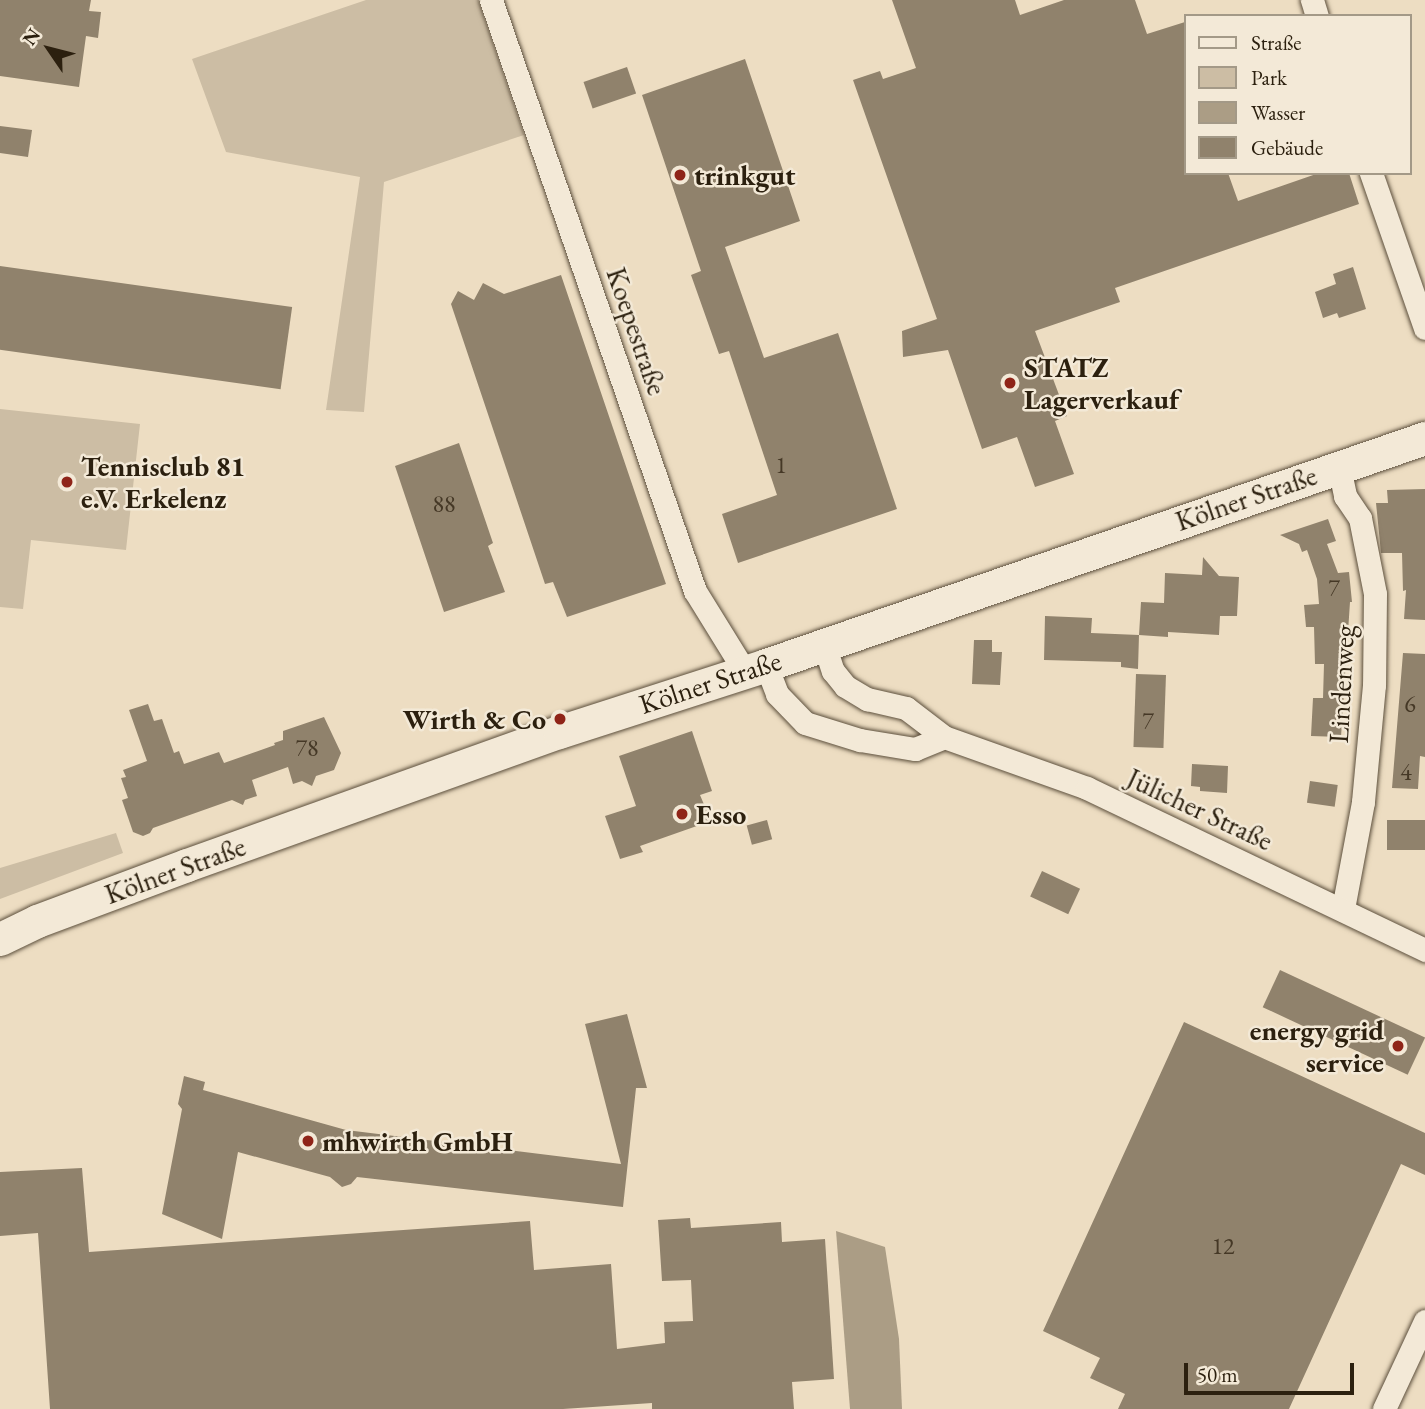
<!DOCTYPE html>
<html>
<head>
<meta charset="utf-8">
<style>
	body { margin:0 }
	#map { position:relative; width:1425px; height:1409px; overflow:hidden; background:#edddc2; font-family:"EB Garamond",serif }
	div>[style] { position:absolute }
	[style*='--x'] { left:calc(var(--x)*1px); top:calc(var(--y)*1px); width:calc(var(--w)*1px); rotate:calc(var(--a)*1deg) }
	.green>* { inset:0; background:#ccbda4 }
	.water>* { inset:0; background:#ab9d85 }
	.building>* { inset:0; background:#90826c; transform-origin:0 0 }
	.roads { filter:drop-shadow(0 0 2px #5c4f3c) drop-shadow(0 0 2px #5c4f3c) }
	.minor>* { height:23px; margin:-11.5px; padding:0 11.5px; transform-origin:11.5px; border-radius:11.5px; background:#f3e9d7 }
	.secondary>* { height:33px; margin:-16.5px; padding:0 16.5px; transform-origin:16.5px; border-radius:16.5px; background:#f3e9d7 }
	.dots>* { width:19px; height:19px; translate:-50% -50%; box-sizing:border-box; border:4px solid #f3e9d7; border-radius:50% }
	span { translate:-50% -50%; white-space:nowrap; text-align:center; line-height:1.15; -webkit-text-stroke:5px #f3e9d7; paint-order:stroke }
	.number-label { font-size:24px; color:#453826 }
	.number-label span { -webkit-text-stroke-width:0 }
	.poi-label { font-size:28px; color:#2c200f; font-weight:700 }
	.left { translate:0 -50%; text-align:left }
	.right { translate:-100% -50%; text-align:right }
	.street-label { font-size:28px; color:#2c200f }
	.legend { position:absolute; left:1184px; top:14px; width:228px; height:161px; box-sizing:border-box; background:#f3e9d7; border:2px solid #a39987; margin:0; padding:9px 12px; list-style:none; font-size:21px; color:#2c200f }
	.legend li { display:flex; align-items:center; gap:14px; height:35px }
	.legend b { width:35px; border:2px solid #a39987 }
	.north { position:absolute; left:14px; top:14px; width:70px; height:70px; -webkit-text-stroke:5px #f3e9d7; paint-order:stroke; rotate:305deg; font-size:19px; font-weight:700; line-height:28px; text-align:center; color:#2c200f }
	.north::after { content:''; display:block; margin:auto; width:24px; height:32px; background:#2c200f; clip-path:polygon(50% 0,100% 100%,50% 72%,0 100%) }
	.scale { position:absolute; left:1184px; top:1363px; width:170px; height:32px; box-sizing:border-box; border:4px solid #2c200f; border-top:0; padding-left:9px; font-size:21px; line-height:24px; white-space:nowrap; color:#2c200f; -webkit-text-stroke:5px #f3e9d7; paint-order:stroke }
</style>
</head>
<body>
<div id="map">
	<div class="green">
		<i style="clip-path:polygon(366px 0,478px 0,524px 135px,384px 182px,364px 412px,326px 410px,360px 177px,226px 152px,192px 59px)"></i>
		<i style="clip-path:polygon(0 409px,140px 424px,126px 550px,31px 540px,23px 609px,0 607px)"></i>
		<i style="clip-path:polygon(116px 833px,123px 853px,0 899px,0 868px)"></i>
	</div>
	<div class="water">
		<i style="clip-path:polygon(836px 1231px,885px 1247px,899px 1339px,902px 1409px,850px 1409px)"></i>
	</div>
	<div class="building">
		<i style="clip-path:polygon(0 0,91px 0,89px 11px,101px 12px,98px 38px,86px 36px,79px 87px,0 76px)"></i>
		<i style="clip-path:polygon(892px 0,1015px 0,1020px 15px,1064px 0,1135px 0,1147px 34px,1185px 22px,1185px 173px,1228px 173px,1238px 201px,1319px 173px,1349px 173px,1359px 204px,1115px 288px,1120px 302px,1035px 331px,1067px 416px,1055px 421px,1074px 474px,1035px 487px,1017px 437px,982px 449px,948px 350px,903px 357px,902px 331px,937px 319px,853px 80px,880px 71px,883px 79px,916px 68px)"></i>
		<i style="clip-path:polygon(745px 59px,800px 221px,725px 247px,764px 358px,838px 333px,897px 509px,738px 563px,722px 514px,777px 495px,729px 351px,719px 354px,691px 275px,701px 271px,642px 95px)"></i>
		<i style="left:627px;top:67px;width:28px;height:46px;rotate:71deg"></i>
		<i style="clip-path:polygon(0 126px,32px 130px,28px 157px,0 153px)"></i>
		<i style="left:0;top:266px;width:295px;height:83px;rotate:8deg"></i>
		<i style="clip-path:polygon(1353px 267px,1366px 309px,1339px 318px,1337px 313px,1323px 318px,1315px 292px,1336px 284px,1333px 274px)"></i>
		<i style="clip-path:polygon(561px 275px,666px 584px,567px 617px,553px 582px,545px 584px,451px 304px,458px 291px,474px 300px,483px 283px,504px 294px)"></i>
		<i style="clip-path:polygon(459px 443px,493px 543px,488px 546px,505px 592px,444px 612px,395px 466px)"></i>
		<i style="clip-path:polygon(1425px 489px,1425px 620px,1404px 619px,1406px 590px,1403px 591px,1402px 553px,1381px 553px,1376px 503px,1388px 503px,1387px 490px)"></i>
		<i style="clip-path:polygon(1328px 519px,1336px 541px,1327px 544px,1338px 573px,1349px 572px,1352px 602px,1350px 602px,1341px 737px,1311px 736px,1313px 698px,1323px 698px,1324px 664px,1315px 664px,1314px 627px,1306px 627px,1304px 605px,1319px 604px,1317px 579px,1307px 550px,1302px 552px,1299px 544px,1280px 535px)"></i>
		<i style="clip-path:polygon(1203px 557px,1219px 576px,1239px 577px,1237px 616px,1220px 616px,1219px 635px,1168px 632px,1168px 637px,1139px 635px,1138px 669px,1121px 667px,1121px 662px,1044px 660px,1045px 616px,1092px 618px,1091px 633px,1139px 635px,1141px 602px,1164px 603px,1165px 573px,1202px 575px)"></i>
		<i style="clip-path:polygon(974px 640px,992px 640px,992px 652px,1002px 652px,1000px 685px,972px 684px)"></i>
		<i style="clip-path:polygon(1403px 653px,1425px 654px,1425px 757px,1420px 756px,1418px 789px,1392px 788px)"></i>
		<i style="left:1136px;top:674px;width:30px;height:73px;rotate:2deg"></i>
		<i style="clip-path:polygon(148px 704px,154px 721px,162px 719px,174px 753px,179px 751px,184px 764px,219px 752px,224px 763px,275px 745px,274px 743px,283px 740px,283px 731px,324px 717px,341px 753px,334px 770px,316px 776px,312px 786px,302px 781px,293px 784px,288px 767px,252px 780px,257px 796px,245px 800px,243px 805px,232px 800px,153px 828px,150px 833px,143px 836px,133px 832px,122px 800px,128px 798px,121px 778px,126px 777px,123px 770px,147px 761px,129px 710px)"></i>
		<i style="clip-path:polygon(692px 731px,712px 791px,700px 795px,711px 821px,640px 846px,643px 852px,620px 859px,605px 816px,636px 806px,619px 756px)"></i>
		<i style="clip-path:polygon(1192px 764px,1228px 766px,1227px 793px,1200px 791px,1200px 787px,1191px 786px)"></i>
		<i style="left:1310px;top:781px;width:28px;height:22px;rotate:8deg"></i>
		<i style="left:767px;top:820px;width:20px;height:21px;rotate:75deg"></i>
		<i style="left:1425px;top:820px;width:30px;height:38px;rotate:90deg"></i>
		<i style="left:1042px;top:871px;width:42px;height:28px;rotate:25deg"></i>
		<i style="left:1280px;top:970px;width:160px;height:41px;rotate:25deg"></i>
		<i style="clip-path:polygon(627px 1014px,647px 1088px,636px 1088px,623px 1207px,357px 1177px,351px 1184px,342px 1187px,330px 1177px,238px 1152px,222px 1239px,162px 1214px,182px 1109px,178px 1104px,184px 1076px,205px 1082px,203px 1090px,346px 1130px,621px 1164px,585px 1024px)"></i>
		<i style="clip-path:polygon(1184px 1022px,1425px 1133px,1425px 1175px,1401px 1164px,1289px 1409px,1118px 1409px,1125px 1394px,1090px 1378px,1100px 1358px,1043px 1331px)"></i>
		<i style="clip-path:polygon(82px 1168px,89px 1252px,530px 1221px,534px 1270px,611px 1264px,617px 1349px,665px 1343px,664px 1322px,693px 1321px,691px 1280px,662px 1281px,658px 1220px,690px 1218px,691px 1228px,781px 1222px,782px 1242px,825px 1239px,834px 1379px,792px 1382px,794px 1409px,652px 1409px,652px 1403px,563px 1409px,50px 1409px,38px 1233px,0 1236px,0 1172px)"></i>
	</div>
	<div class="roads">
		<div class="minor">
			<i style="--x:491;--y:0;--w:625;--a:70.96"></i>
			<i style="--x:695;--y:591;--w:95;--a:58.3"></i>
			<i style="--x:1312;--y:0;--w:17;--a:73"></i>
			<i style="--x:1371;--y:173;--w:164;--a:70.8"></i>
			<i style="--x:1339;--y:467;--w:30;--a:78"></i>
			<i style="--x:1345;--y:496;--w:27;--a:56"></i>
			<i style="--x:1360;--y:518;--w:77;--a:78.8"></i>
			<i style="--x:1375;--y:594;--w:91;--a:90.6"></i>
			<i style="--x:1374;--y:685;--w:118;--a:95.4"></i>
			<i style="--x:1363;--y:802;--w:109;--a:100.6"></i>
			<i style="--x:824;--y:644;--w:28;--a:72"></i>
			<i style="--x:833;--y:671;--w:19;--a:51"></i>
			<i style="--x:845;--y:686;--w:26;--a:31"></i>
			<i style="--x:867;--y:699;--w:40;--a:13"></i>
			<i style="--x:906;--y:708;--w:48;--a:37.3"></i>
			<i style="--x:944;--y:737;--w:152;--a:19.6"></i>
			<i style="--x:1087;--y:788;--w:375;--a:25.6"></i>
			<i style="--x:766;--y:665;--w:31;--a:69"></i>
			<i style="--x:777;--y:694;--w:40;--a:46"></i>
			<i style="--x:805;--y:723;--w:58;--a:17.2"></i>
			<i style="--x:860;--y:740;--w:56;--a:9.3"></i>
			<i style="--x:915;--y:749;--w:31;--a:-22"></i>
			<i style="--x:1384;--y:1409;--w:97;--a:-65"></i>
		</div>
		<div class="secondary">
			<i style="--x:0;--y:939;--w:41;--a:-25.9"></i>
			<i style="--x:37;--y:921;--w:160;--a:-20.5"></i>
			<i style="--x:187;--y:865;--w:395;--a:-19.7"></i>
			<i style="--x:559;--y:732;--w:218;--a:-17.9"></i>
			<i style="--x:766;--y:665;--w:697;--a:-19.01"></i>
		</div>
	</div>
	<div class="dots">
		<i style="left:680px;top:175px;background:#8f2418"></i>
		<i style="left:1010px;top:383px;background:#8f2418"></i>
		<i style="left:67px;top:482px;background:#8f2418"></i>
		<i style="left:560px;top:719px;background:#8f2418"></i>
		<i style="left:682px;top:814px;background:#8f2418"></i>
		<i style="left:1398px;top:1046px;background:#8f2418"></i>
		<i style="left:308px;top:1141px;background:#8f2418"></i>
	</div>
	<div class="number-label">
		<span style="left:781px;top:465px">1</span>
		<span style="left:444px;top:504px">88</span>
		<span style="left:1334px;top:588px">7</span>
		<span style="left:1410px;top:704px">6</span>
		<span style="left:1148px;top:721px">7</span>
		<span style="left:307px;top:748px">78</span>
		<span style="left:1406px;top:772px">4</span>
		<span style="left:1223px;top:1246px">12</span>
	</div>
	<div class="poi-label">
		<span class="left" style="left:694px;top:175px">trinkgut</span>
		<span class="left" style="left:1024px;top:383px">STATZ<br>Lagerverkauf</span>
		<span class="left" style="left:81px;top:482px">Tennisclub 81<br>e.V. Erkelenz</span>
		<span class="right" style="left:546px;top:719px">Wirth &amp; Co</span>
		<span class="left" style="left:696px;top:814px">Esso</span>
		<span class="right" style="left:1384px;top:1046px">energy grid<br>service</span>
		<span class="left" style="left:322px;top:1141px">mhwirth GmbH</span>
	</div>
	<div class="street-label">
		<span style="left:637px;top:331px;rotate:71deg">Koepestraße</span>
		<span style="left:1246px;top:498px;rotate:-19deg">Kölner Straße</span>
		<span style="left:710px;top:682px;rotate:-18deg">Kölner Straße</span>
		<span style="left:1341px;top:684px;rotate:-87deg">Lindenweg</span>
		<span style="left:1200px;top:809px;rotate:25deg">Jülicher Straße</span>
		<span style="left:175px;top:870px;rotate:-20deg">Kölner Straße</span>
	</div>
	<ul class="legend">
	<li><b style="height:9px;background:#f3e9d7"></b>Straße</li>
	<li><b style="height:19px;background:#ccbda4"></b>Park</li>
	<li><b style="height:19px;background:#ab9d85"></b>Wasser</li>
	<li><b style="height:19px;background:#90826c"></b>Gebäude</li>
	</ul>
	<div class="north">N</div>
	<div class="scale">50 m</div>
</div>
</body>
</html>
